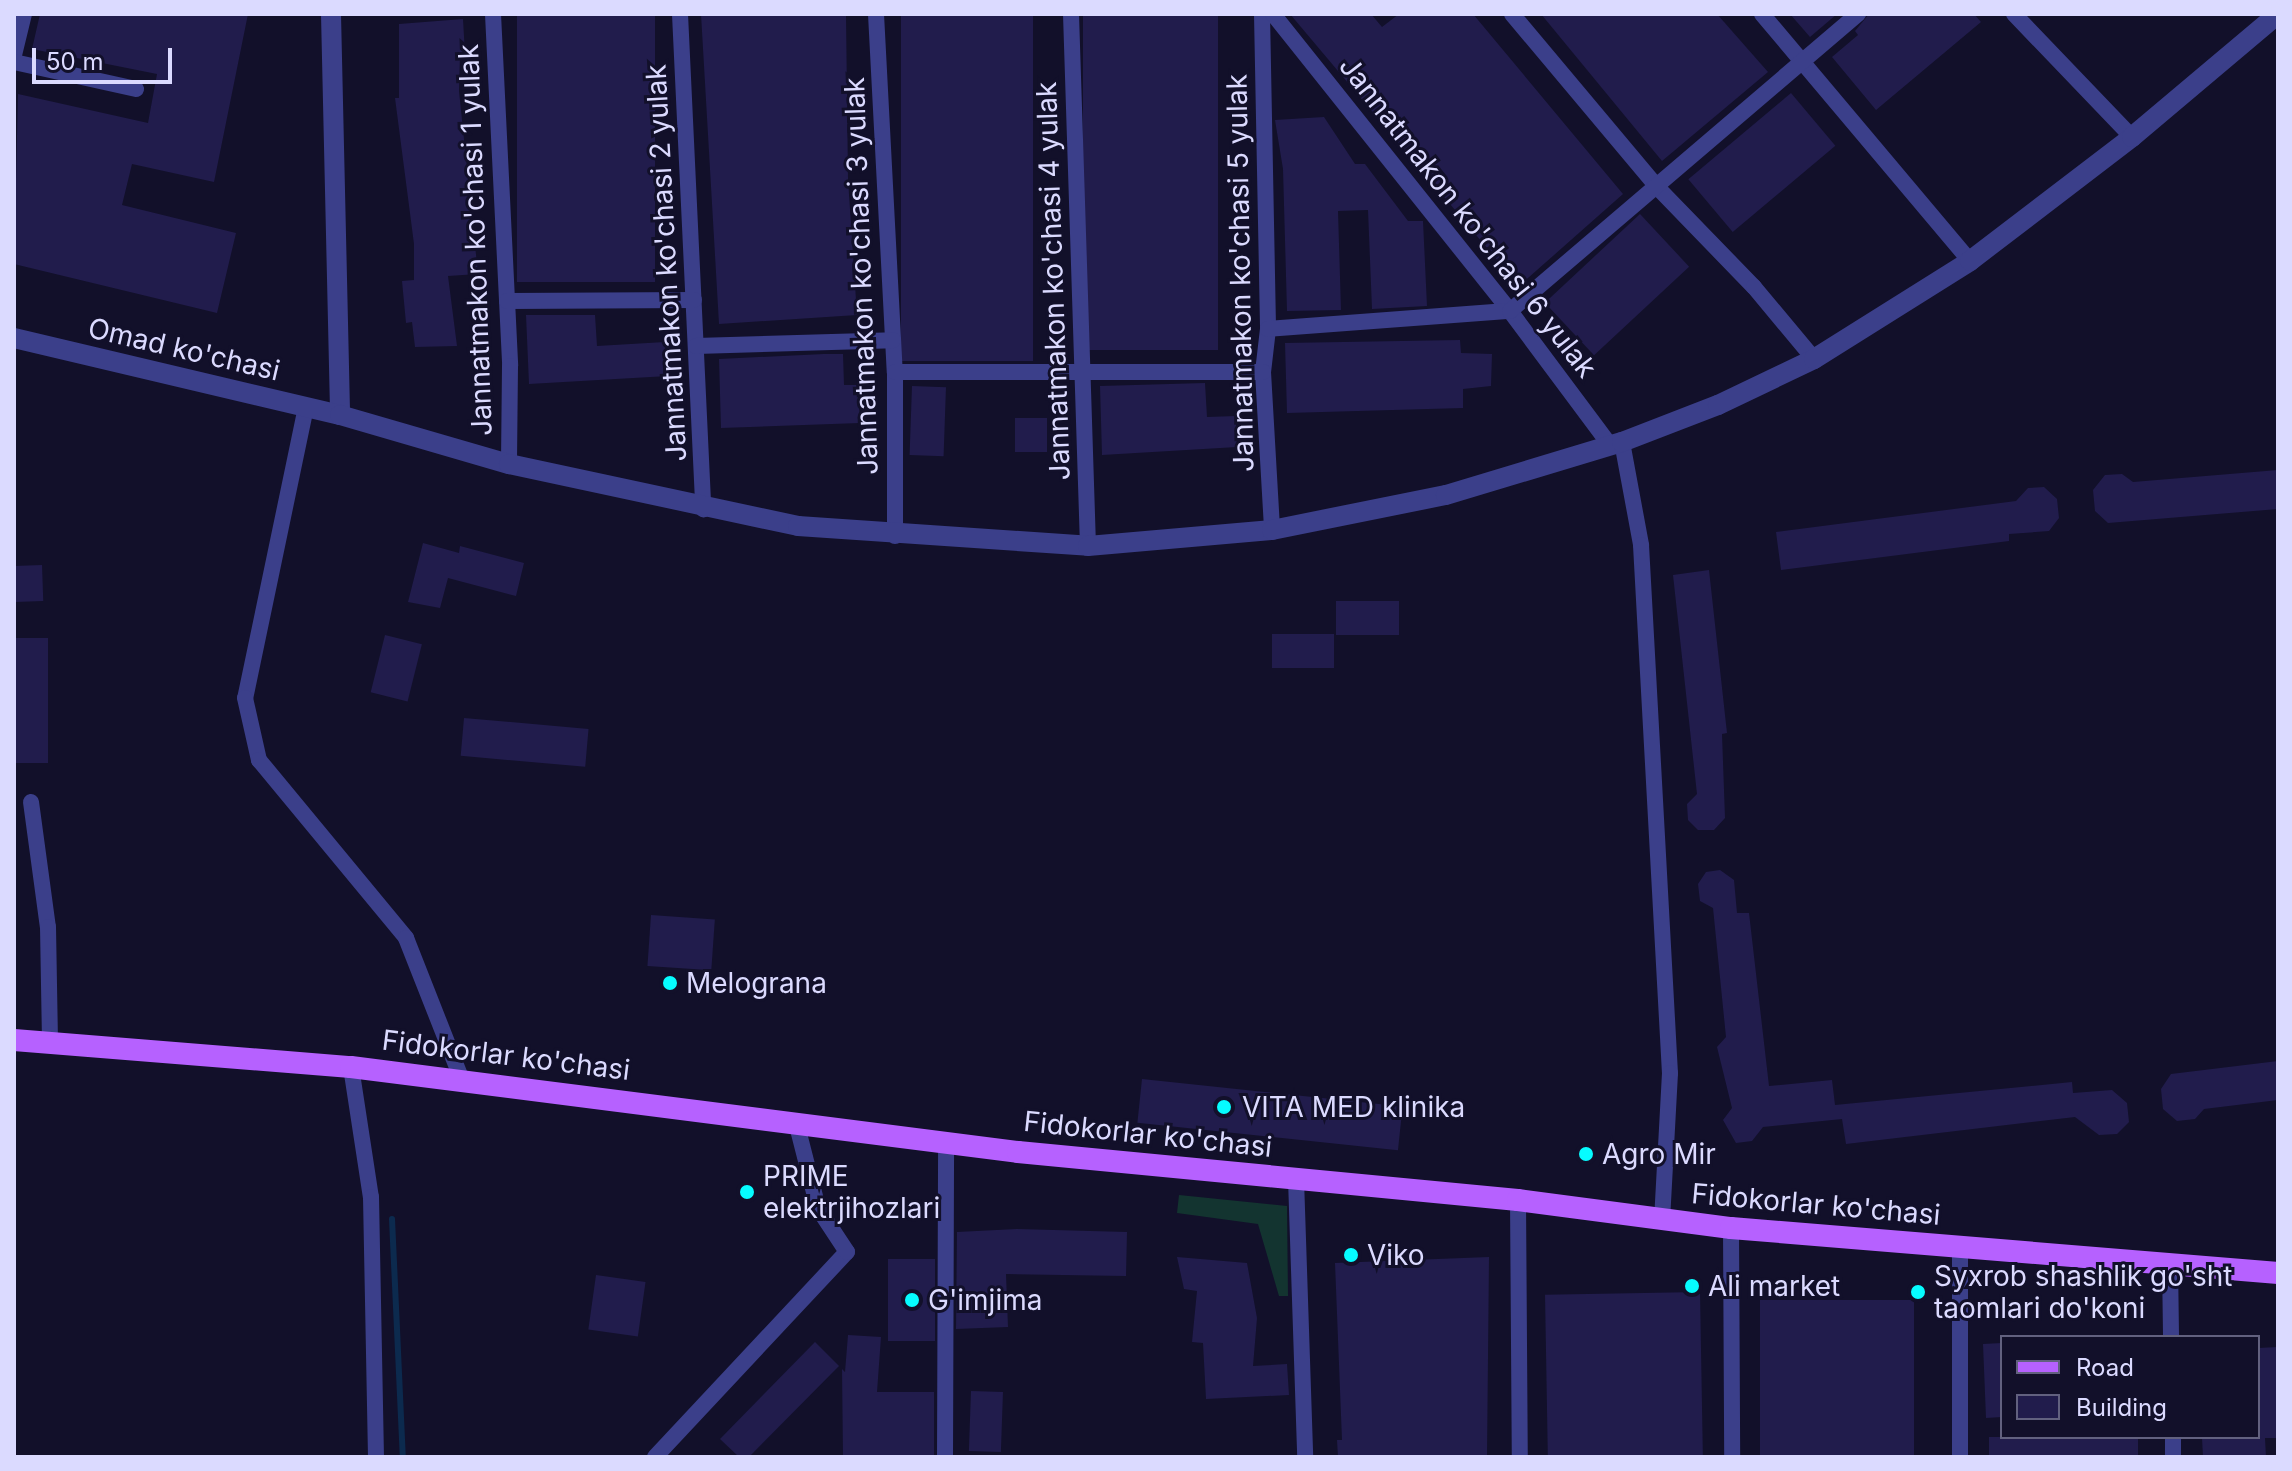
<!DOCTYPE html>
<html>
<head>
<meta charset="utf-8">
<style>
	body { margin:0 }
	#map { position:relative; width:2292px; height:1471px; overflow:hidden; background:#12102a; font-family:Inter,sans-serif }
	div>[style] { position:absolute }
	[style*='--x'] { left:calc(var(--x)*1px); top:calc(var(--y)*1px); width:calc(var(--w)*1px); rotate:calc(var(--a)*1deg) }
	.green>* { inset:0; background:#133430 }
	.stream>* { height:6px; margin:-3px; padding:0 3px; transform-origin:3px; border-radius:3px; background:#0c2a4e }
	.building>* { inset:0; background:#211c4c; transform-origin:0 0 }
	.minor>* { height:16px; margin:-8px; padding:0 8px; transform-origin:8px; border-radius:8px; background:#3b3f8a }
	.tertiary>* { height:20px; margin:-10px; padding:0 10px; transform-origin:10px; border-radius:10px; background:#3b3f8a }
	.primary>* { height:22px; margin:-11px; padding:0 11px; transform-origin:11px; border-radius:11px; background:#b661ff }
	.dots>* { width:22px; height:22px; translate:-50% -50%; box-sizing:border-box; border:4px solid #12102a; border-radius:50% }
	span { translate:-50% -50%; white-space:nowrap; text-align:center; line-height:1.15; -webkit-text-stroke:6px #12102a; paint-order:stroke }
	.street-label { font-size:28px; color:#dbdaff }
	.poi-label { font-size:28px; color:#dbdaff }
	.left { translate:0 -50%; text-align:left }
	.frame { position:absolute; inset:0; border:16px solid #dbdaff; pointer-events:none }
	.legend { position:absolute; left:2000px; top:1335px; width:260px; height:104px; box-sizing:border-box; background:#12102a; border:2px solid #62617f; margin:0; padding:10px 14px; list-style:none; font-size:24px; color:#dbdaff }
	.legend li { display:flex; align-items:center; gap:16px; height:40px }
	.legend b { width:40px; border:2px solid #62617f }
	.scale { position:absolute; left:32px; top:48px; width:140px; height:36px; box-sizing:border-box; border:4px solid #dbdaff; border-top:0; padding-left:10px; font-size:24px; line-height:28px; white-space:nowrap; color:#dbdaff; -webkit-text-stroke:6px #12102a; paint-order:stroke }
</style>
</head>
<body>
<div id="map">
	<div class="green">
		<i style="clip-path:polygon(1179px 1195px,1287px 1206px,1288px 1296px,1279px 1296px,1258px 1224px,1177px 1213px)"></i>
	</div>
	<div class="stream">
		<i style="--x:392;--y:1219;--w:238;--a:87.4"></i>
	</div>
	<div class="building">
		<i style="clip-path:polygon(40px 14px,248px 14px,214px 182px,132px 164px,122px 205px,236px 233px,217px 313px,14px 264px,18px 94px,148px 123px,157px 74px,32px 49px)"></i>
		<i style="left:517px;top:14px;width:138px;height:268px"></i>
		<i style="clip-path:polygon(701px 14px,846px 14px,848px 179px,857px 315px,719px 324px)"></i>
		<i style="left:901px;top:14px;width:132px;height:347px"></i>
		<i style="left:1083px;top:14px;width:135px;height:336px"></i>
		<i style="clip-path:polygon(1290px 14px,1371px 14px,1382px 27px,1399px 14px,1473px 14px,1623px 194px,1519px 286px)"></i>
		<i style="clip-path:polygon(1541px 14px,1717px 14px,1768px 72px,1662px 161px)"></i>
		<i style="clip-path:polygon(1790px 14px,1837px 14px,1810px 37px)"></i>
		<i style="clip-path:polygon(1869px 14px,1974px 14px,1981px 22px,1876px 110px,1832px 57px,1858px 35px,1855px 31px)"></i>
		<i style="clip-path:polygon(463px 19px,465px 54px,460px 54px,459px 91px,478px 274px,448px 276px,457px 346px,415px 347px,412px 322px,406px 323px,402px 281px,414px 280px,414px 244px,395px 98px,399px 98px,399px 24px)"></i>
		<i style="left:1791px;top:93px;width:69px;height:134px;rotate:50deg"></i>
		<i style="clip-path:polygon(1324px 117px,1355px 164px,1365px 164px,1408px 221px,1423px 221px,1427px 306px,1372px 309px,1368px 210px,1338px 211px,1341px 310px,1287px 311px,1283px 169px,1275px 120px)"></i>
		<i style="left:1640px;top:214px;width:72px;height:130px;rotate:47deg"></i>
		<i style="clip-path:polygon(526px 315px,595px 315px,597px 346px,665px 342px,668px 376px,529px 384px)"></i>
		<i style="clip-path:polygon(1460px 340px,1461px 353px,1492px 354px,1491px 386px,1463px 389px,1463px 408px,1287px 413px,1285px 343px)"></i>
		<i style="clip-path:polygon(824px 354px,843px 354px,844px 385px,858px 385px,860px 423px,721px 428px,719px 359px)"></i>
		<i style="clip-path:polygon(1205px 383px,1207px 417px,1236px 416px,1237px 447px,1102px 455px,1100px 386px)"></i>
		<i style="left:912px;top:386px;width:34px;height:69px;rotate:2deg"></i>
		<i style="left:1015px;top:418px;width:32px;height:34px"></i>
		<i style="clip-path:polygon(2278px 470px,2278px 509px,2108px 523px,2095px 511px,2093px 490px,2105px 475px,2122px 474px,2133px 482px)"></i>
		<i style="clip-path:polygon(2044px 487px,2057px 499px,2059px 518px,2049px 531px,2009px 534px,2009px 541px,1781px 570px,1776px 532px,2016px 501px,2028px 488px)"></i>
		<i style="clip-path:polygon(423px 543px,459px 553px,460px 546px,524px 563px,516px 596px,448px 578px,440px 608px,408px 602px)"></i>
		<i style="left:42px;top:565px;width:36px;height:28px;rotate:88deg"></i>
		<i style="clip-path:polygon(1709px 570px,1727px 733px,1722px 734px,1725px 818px,1714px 830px,1698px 830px,1688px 820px,1687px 804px,1697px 794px,1673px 575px)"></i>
		<i style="left:1336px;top:601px;width:63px;height:34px"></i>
		<i style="left:1272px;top:634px;width:62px;height:34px"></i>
		<i style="left:385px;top:635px;width:38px;height:59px;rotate:14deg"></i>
		<i style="left:14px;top:638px;width:34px;height:125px"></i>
		<i style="left:464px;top:718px;width:125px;height:38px;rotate:5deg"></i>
		<i style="clip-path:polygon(1720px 870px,1734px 880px,1737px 913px,1749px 913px,1769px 1086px,1832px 1080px,1835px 1105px,2072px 1082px,2073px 1093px,2112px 1090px,2127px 1103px,2129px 1122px,2117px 1134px,2099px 1135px,2075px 1117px,1846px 1144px,1842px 1119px,1763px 1127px,1752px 1141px,1736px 1143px,1723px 1120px,1732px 1108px,1717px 1047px,1726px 1037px,1713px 908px,1700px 901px,1698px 884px,1706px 872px)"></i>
		<i style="left:651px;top:915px;width:64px;height:51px;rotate:4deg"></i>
		<i style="clip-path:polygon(2278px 1061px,2278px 1100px,2204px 1109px,2195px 1119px,2177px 1121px,2163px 1109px,2161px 1089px,2171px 1074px)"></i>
		<i style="left:1142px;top:1079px;width:262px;height:44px;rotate:6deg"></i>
		<i style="clip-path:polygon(1017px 1229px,1127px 1232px,1126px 1276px,1006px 1274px,1008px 1327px,956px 1329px,957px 1232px)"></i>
		<i style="clip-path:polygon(1177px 1257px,1247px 1263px,1257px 1318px,1253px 1366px,1287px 1364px,1289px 1395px,1206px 1399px,1203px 1343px,1192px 1342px,1197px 1291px,1184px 1289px)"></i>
		<i style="clip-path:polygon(1489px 1257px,1487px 1457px,1338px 1457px,1337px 1440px,1342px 1440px,1335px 1263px)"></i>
		<i style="left:888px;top:1259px;width:47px;height:82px"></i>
		<i style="left:596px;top:1275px;width:50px;height:55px;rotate:8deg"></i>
		<i style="left:1700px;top:1292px;width:165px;height:155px;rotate:89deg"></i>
		<i style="left:1914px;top:1300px;width:157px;height:154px;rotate:90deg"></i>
		<i style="clip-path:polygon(848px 1335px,881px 1337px,877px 1392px,934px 1392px,934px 1457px,843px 1457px,842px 1369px,845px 1372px)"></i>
		<i style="clip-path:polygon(815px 1342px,839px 1366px,749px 1457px,739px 1457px,720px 1439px)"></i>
		<i style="clip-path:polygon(2002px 1343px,2002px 1417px,1986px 1418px,1983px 1344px)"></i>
		<i style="clip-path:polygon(2278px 1347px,2278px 1438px,2265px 1438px,2266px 1457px,2203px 1457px,2202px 1438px,2258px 1437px,2258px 1348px)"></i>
		<i style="left:971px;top:1391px;width:32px;height:60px;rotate:2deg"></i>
		<i style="left:1989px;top:1437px;width:149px;height:20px"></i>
	</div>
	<div class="minor">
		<i style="--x:493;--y:14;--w:352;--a:87.2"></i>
		<i style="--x:510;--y:366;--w:98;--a:90.6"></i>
		<i style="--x:680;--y:14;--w:496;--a:87.3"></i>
		<i style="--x:876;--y:14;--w:359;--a:87"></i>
		<i style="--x:895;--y:372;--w:164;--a:90"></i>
		<i style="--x:1071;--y:14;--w:532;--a:88.17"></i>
		<i style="--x:1262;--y:14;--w:315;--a:88.9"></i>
		<i style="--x:1268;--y:329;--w:43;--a:96.6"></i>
		<i style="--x:1263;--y:372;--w:158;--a:86.7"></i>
		<i style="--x:1273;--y:14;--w:380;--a:51.4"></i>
		<i style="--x:1510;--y:311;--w:167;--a:53.3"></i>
		<i style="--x:1512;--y:14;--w:227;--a:50"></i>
		<i style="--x:1658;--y:188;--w:138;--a:45.9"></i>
		<i style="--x:1754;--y:287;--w:94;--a:50.2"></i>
		<i style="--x:1762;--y:14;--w:323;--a:49.9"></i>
		<i style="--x:2014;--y:14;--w:170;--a:46.2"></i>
		<i style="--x:14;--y:55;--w:42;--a:-76.3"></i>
		<i style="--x:14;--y:62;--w:125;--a:12.5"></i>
		<i style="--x:507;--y:301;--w:187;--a:-0.3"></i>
		<i style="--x:1268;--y:329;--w:243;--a:-4.3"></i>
		<i style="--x:1510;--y:311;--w:458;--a:-40.5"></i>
		<i style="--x:696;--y:346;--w:197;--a:-1.7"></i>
		<i style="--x:895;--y:372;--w:368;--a:0"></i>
		<i style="--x:306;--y:407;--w:297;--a:101.8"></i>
		<i style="--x:245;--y:698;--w:64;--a:77.3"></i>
		<i style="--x:259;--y:760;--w:231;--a:50.4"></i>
		<i style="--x:406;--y:938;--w:153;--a:68.5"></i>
		<i style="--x:1622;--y:442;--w:105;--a:79.5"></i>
		<i style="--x:1641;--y:545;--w:529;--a:86.86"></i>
		<i style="--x:1670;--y:1073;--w:146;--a:93.1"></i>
		<i style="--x:31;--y:802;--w:126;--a:82.3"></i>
		<i style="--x:48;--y:927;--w:116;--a:89"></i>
		<i style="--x:351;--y:1067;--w:132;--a:81.3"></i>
		<i style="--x:371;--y:1197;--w:260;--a:88.9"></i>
		<i style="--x:1296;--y:1179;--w:278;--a:88.1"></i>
		<i style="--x:1518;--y:1200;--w:257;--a:89.6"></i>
		<i style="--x:1731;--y:1228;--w:229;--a:89.7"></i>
		<i style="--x:1960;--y:1247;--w:210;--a:90"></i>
		<i style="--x:2170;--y:1263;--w:74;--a:89.2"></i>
		<i style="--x:2173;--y:1437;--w:20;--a:90"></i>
		<i style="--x:655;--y:1457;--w:281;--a:-46.9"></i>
		<i style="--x:847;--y:1252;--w:53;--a:-123.4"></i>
		<i style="--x:818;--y:1208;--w:89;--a:-104.3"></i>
		<i style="--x:945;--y:1457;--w:314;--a:-89.8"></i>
	</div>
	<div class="tertiary">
		<i style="--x:331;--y:14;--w:401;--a:88.7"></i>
		<i style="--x:14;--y:338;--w:335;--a:13.3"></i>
		<i style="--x:340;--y:415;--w:176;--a:16.2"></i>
		<i style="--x:509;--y:464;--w:296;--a:12.1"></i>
		<i style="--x:798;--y:526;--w:291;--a:3.9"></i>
		<i style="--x:1088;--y:546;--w:185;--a:-5"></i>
		<i style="--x:1272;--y:530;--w:177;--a:-11.4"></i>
		<i style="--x:1446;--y:495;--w:184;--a:-16.8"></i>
		<i style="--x:1622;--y:442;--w:103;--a:-21.1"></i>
		<i style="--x:1718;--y:405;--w:106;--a:-25.6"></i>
		<i style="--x:1814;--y:359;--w:184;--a:-32.1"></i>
		<i style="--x:1970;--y:261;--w:204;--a:-37.4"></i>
		<i style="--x:2132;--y:137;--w:191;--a:-40.1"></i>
	</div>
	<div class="primary">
		<i style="--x:14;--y:1040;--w:338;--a:4.6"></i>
		<i style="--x:351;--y:1067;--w:672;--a:7.26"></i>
		<i style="--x:1018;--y:1152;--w:502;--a:5.48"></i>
		<i style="--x:1518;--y:1200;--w:215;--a:7.5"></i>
		<i style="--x:1731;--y:1228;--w:549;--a:4.7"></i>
	</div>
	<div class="dots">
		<i style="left:670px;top:983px;background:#06fcff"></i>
		<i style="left:1224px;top:1107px;background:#06fcff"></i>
		<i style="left:1586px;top:1154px;background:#06fcff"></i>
		<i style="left:747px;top:1192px;background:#06fcff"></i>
		<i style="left:1351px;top:1255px;background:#06fcff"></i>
		<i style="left:1692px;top:1286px;background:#06fcff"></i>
		<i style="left:1918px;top:1292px;background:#06fcff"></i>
		<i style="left:912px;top:1300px;background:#06fcff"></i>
	</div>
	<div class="street-label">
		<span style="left:1468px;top:217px;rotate:52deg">Jannatmakon ko'chasi 6 yulak</span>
		<span style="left:475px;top:240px;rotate:-92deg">Jannatmakon ko'chasi 1 yulak</span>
		<span style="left:666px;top:263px;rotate:-93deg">Jannatmakon ko'chasi 2 yulak</span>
		<span style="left:1240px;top:273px;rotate:-91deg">Jannatmakon ko'chasi 5 yulak</span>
		<span style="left:861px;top:276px;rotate:-92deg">Jannatmakon ko'chasi 3 yulak</span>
		<span style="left:1053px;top:281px;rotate:-92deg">Jannatmakon ko'chasi 4 yulak</span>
		<span style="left:184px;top:349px;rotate:13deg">Omad ko'chasi</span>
		<span style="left:506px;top:1055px;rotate:7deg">Fidokorlar ko'chasi</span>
		<span style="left:1148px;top:1134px;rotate:6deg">Fidokorlar ko'chasi</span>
		<span style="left:1816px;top:1204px;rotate:5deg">Fidokorlar ko'chasi</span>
	</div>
	<div class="poi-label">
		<span class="left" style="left:686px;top:983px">Melograna</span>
		<span class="left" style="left:1242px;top:1107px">VITA MED klinika</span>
		<span class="left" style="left:1602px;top:1154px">Agro Mir</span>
		<span class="left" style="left:763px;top:1192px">PRIME<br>elektrjihozlari</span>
		<span class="left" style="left:1367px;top:1255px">Viko</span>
		<span class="left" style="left:1934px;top:1292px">Syxrob shashlik go'sht<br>taomlari do'koni</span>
		<span class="left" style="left:1708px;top:1286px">Ali market</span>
		<span class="left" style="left:928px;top:1300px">G'imjima</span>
	</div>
	<div class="frame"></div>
	<ul class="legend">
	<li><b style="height:10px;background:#b661ff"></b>Road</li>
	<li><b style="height:22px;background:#211c4c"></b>Building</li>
	</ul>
	<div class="scale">50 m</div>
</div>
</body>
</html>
